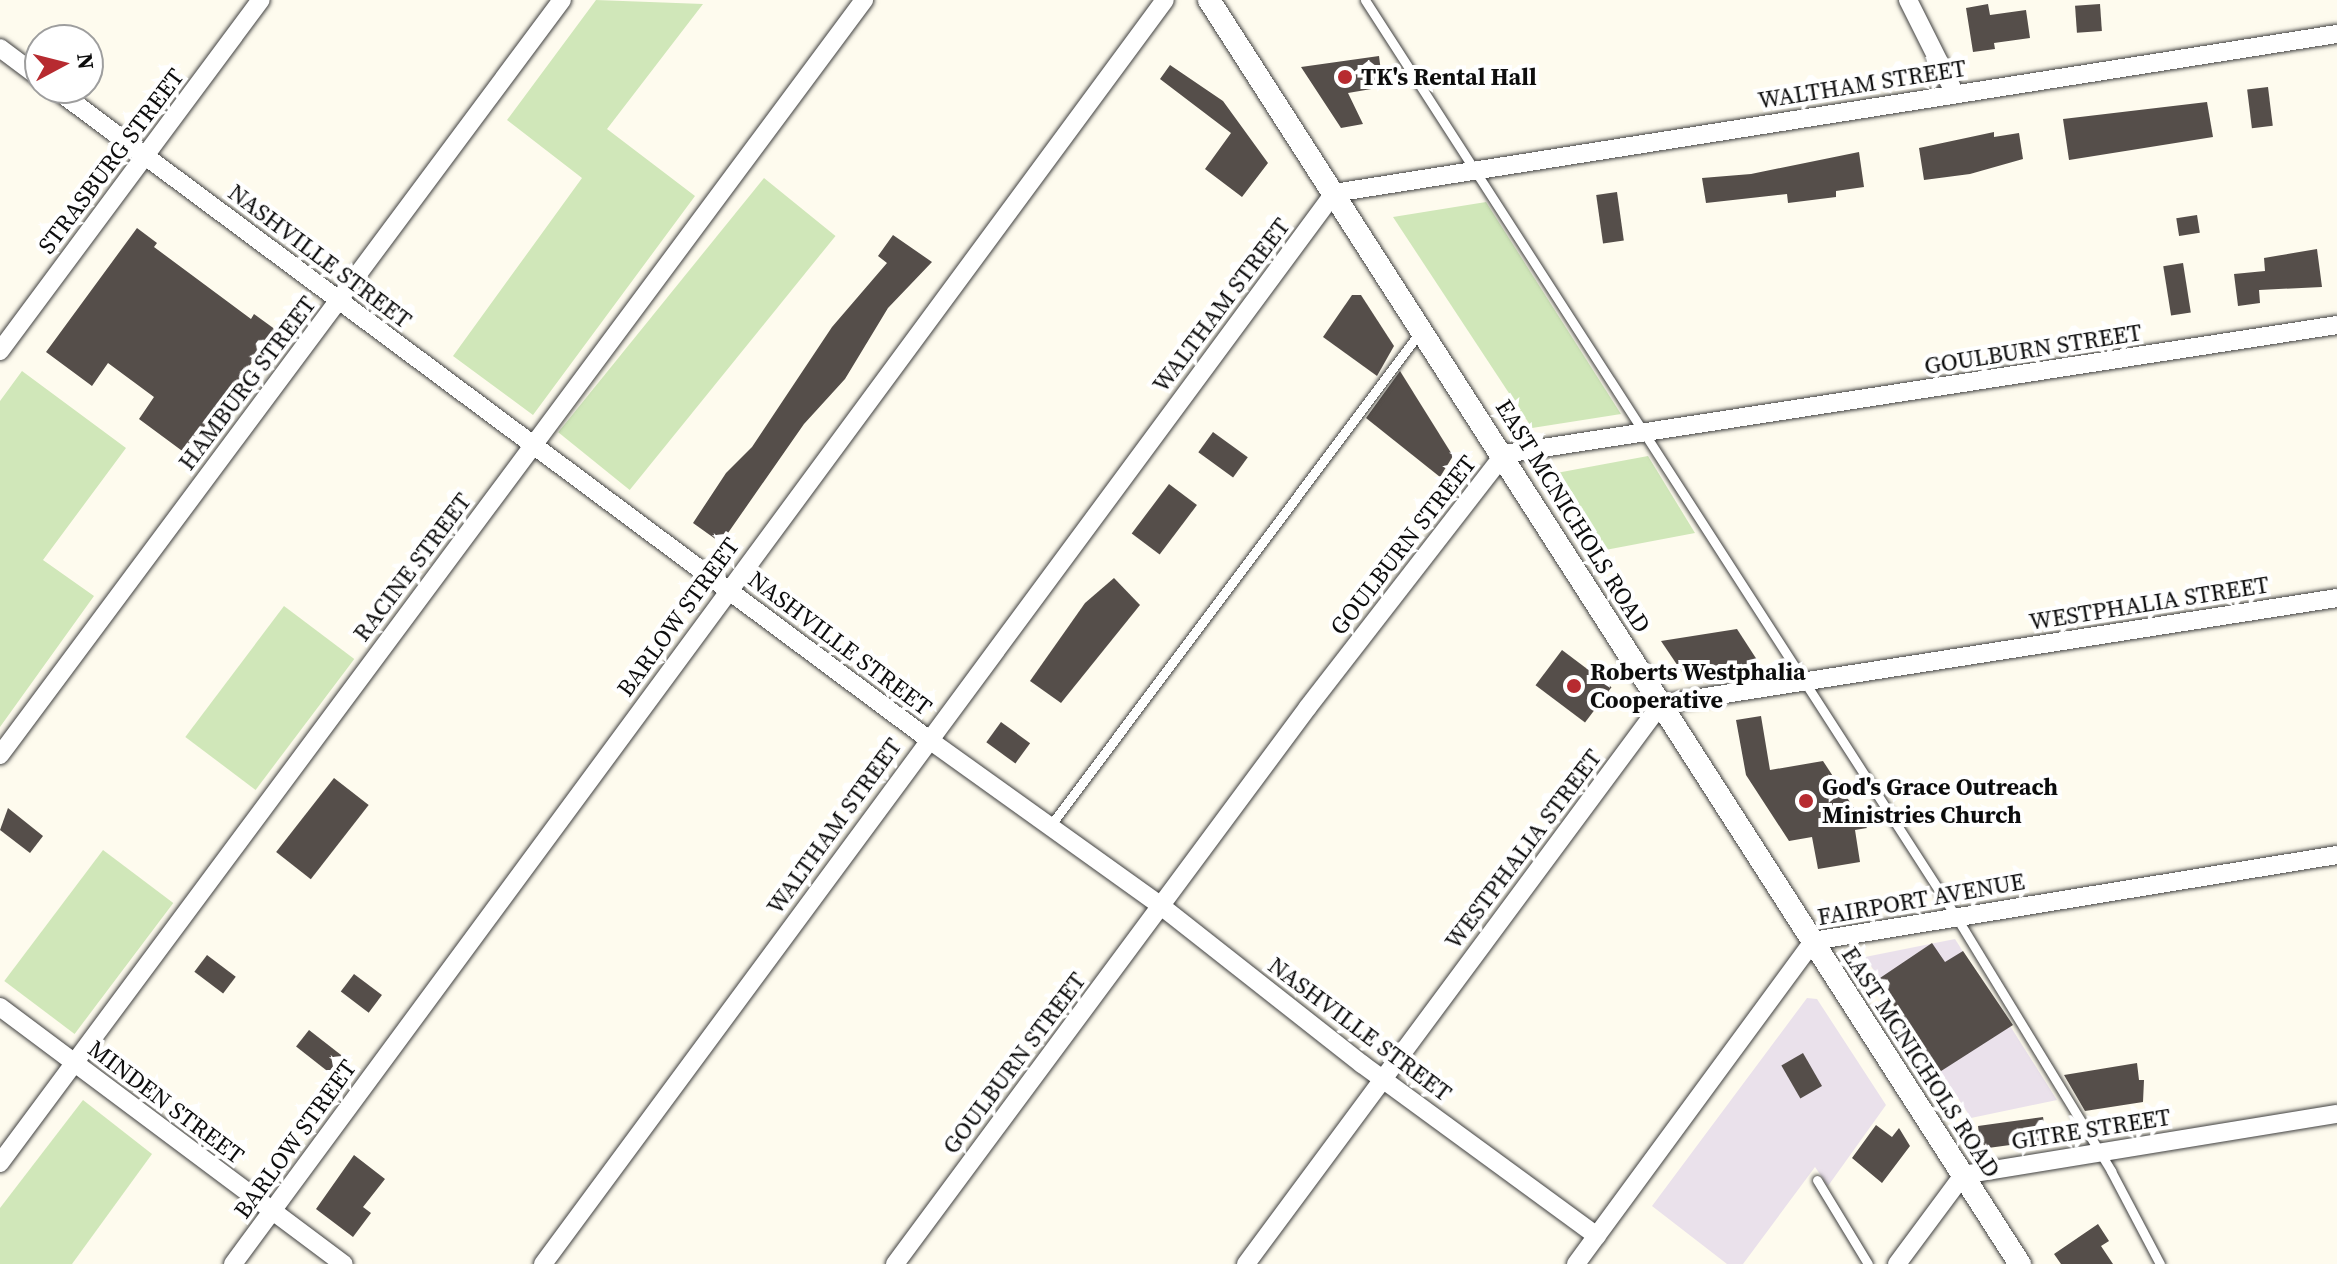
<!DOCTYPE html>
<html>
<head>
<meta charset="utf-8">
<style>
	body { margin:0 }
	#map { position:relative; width:2337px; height:1264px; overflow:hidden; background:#fefbee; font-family:"Source Serif 4",serif }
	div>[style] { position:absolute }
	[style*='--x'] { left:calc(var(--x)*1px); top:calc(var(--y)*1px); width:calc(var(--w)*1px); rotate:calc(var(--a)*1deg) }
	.industrial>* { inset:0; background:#eae1eb }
	.green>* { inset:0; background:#d0e7b9; transform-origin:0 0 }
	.building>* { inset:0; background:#554e4a; transform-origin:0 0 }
	.roads { filter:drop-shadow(0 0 2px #404040) drop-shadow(0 0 2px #404040) }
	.service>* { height:9px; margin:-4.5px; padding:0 4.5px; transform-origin:4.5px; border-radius:4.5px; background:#fff }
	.minor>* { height:18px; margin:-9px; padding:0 9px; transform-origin:9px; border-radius:9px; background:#fff }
	.tertiary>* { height:22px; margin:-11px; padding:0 11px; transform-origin:11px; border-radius:11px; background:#fff }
	.dots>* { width:22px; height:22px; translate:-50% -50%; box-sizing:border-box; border:4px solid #fff; border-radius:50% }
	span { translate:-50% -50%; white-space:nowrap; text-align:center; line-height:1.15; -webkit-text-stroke:8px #fff; paint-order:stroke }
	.poi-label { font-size:24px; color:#0d0d0d; font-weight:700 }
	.left { translate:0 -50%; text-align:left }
	.street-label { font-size:24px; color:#0d0d0d }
	.north { position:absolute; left:24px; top:24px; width:80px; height:80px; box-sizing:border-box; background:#fff; border:2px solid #9e9e9e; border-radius:50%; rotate:83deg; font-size:22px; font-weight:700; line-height:32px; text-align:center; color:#0d0d0d }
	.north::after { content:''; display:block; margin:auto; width:28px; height:36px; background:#b72b30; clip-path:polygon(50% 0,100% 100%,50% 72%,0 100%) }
</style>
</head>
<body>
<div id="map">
	<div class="industrial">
		<i style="clip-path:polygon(1955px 939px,2057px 1100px,1971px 1118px,1865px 957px)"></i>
		<i style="clip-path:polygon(1807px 998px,1817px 999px,1886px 1105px,1828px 1186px,1815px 1167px,1743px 1264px,1727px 1264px,1652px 1206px)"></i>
	</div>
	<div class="green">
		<i style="clip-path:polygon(596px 0,703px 4px,607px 129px,695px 196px,533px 415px,453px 356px,582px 178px,507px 120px)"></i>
		<i style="left:764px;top:178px;width:92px;height:327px;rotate:39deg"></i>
		<i style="clip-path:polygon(1486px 202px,1621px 414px,1532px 428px,1393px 217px)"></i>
		<i style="clip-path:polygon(22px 371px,126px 448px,43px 560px,94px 596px,0 727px,0 401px)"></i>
		<i style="clip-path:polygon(1648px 456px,1695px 533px,1600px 551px,1551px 474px)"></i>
		<i style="left:284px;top:606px;width:88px;height:164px;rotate:37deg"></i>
		<i style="left:103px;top:850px;width:88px;height:164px;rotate:37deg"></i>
		<i style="clip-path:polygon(83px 1100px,152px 1154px,72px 1264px,0 1264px,0 1208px)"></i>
	</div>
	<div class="building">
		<i style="clip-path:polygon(1988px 4px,1990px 15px,2026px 10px,2030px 38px,1994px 43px,1995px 49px,1973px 52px,1966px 8px)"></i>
		<i style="left:2100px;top:4px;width:27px;height:25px;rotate:86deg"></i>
		<i style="clip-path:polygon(1379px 56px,1383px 87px,1348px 93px,1363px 124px,1341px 128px,1301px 67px)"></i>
		<i style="clip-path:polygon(1170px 65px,1223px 101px,1268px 163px,1242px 197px,1205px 169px,1231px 133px,1160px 79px)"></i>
		<i style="left:2268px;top:87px;width:39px;height:21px;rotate:83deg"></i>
		<i style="clip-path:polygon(2207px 102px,2213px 137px,2069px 160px,2063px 119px)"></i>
		<i style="clip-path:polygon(1994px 132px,1994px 137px,2019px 133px,2023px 159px,1970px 174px,1924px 180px,1919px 148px)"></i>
		<i style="clip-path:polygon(1859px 152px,1864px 187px,1836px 191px,1836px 197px,1788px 203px,1787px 194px,1706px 203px,1702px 178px,1751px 174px)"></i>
		<i style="left:1617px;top:192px;width:49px;height:21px;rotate:82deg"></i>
		<i style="left:2197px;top:215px;width:18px;height:21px;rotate:81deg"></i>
		<i style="clip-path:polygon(137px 228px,157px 243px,154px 247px,251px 319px,254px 314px,276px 330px,185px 453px,139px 419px,154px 397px,108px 363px,92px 386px,46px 352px)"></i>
		<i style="clip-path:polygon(893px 235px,932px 262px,888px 308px,845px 379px,804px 424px,721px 543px,693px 523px,726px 473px,752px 447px,832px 327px,887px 263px,878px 256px)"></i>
		<i style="clip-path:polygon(2317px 249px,2322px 287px,2259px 290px,2260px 303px,2238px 306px,2234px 274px,2265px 271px,2264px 258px)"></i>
		<i style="left:2183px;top:263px;width:50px;height:20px;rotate:81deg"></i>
		<i style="clip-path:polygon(1352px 295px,1361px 295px,1394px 346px,1377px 376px,1323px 337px)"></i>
		<i style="clip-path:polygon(1400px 371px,1453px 456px,1440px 477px,1366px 418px)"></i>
		<i style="left:1213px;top:432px;width:43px;height:25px;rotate:36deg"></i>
		<i style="left:1169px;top:484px;width:35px;height:62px;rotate:37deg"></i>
		<i style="clip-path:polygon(1114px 578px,1140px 605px,1061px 703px,1030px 681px,1085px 603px)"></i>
		<i style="clip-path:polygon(1737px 629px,1761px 666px,1686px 678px,1661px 641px)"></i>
		<i style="left:1562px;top:650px;width:62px;height:44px;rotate:37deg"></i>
		<i style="clip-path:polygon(1761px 716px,1770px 770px,1823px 761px,1867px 828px,1855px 830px,1860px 862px,1818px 869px,1812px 837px,1789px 841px,1746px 775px,1736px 720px)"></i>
		<i style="left:1001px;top:722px;width:36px;height:25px;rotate:36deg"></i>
		<i style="left:334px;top:778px;width:44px;height:94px;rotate:38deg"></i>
		<i style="clip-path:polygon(8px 808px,43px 836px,30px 853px,0 830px)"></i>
		<i style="clip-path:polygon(1932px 943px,1945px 962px,1963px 951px,2013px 1025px,1938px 1073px,1877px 980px)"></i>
		<i style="left:207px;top:955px;width:36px;height:21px;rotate:37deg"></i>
		<i style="left:354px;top:974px;width:35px;height:22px;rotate:37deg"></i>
		<i style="left:309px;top:1030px;width:44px;height:21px;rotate:38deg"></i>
		<i style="left:1803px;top:1053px;width:38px;height:25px;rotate:60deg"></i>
		<i style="clip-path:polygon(2137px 1063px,2139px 1080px,2144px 1080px,2143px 1102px,2085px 1111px,2064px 1075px)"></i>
		<i style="clip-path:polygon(2043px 1117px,2047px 1140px,1988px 1148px,1980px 1142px,1978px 1126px)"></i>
		<i style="clip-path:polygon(1876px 1125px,1892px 1137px,1899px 1128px,1910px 1146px,1882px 1183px,1852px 1158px)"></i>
		<i style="clip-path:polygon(354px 1155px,385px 1179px,363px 1207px,371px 1213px,353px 1237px,316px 1209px)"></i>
		<i style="clip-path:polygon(2098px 1224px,2109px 1241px,2101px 1246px,2113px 1264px,2061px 1264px,2054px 1254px)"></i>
	</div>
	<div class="roads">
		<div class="service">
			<i style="--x:1365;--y:0;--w:1089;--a:57.19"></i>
			<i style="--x:1955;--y:915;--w:300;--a:58.6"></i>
			<i style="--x:2111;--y:1171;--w:105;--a:62.2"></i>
			<i style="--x:1050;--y:826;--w:617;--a:-53.17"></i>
			<i style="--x:1817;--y:1180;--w:98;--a:58.7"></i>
		</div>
		<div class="minor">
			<i style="--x:1908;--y:0;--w:105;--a:63.4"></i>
			<i style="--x:0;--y:48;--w:50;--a:36.9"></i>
			<i style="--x:54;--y:88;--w:1090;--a:36.68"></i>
			<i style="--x:928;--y:739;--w:287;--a:35.6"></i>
			<i style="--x:1161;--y:906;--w:256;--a:38.2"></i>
			<i style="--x:1362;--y:1064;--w:291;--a:36.2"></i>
			<i style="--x:0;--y:351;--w:437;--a:-53.4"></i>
			<i style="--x:0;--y:755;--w:941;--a:-53.34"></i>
			<i style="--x:0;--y:1007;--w:429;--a:36.8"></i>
			<i style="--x:0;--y:1163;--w:1449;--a:-53.39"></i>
			<i style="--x:233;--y:1264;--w:1570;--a:-53.6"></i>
			<i style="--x:543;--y:1264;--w:1331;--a:-53.55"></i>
			<i style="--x:1334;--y:193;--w:1016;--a:-9.01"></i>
			<i style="--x:895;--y:1264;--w:693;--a:-53.44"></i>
			<i style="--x:1308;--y:707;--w:320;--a:-52.2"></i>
			<i style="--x:1504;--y:454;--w:843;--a:-8.8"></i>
			<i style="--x:1246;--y:1264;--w:697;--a:-53.46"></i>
			<i style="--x:1661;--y:704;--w:684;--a:-8.91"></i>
			<i style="--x:1576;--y:1264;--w:401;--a:-53.7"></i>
			<i style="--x:1813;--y:941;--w:531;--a:-9.32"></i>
			<i style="--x:1897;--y:1264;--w:111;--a:-53.4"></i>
			<i style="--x:1963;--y:1175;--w:379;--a:-9.3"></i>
		</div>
		<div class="tertiary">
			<i style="--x:1209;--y:0;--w:1502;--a:57.32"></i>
		</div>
	</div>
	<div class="dots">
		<i style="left:1345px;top:77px;background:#b72b30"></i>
		<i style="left:1574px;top:686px;background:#b72b30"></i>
		<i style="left:1806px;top:801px;background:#b72b30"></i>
	</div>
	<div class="poi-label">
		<span class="left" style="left:1361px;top:77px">TK's Rental Hall</span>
		<span class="left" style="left:1590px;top:686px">Roberts Westphalia<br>Cooperative</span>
		<span class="left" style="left:1822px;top:801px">God's Grace Outreach<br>Ministries Church</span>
	</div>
	<div class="street-label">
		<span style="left:1862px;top:84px;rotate:-9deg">WALTHAM STREET</span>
		<span style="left:111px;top:161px;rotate:-53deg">STRASBURG STREET</span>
		<span style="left:320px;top:256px;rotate:37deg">NASHVILLE STREET</span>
		<span style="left:1221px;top:305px;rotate:-53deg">WALTHAM STREET</span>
		<span style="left:2033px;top:349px;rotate:-9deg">GOULBURN STREET</span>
		<span style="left:247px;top:383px;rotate:-53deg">HAMBURG STREET</span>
		<span style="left:1573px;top:516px;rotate:58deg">EAST MCNICHOLS ROAD</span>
		<span style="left:1403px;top:545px;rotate:-52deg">GOULBURN STREET</span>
		<span style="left:412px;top:567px;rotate:-53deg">RACINE STREET</span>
		<span style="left:2149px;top:603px;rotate:-9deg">WESTPHALIA STREET</span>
		<span style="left:678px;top:617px;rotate:-54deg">BARLOW STREET</span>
		<span style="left:840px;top:643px;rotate:37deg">NASHVILLE STREET</span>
		<span style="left:834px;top:826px;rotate:-54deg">WALTHAM STREET</span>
		<span style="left:1523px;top:849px;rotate:-53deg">WESTPHALIA STREET</span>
		<span style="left:1921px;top:899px;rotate:-10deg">FAIRPORT AVENUE</span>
		<span style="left:1360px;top:1029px;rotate:37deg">NASHVILLE STREET</span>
		<span style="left:1921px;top:1062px;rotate:57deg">EAST MCNICHOLS ROAD</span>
		<span style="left:1014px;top:1063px;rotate:-53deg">GOULBURN STREET</span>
		<span style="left:166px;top:1102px;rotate:37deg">MINDEN STREET</span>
		<span style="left:2091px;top:1129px;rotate:-9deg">GITRE STREET</span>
		<span style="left:295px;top:1139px;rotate:-54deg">BARLOW STREET</span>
	</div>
	<div class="north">N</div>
</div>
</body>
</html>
